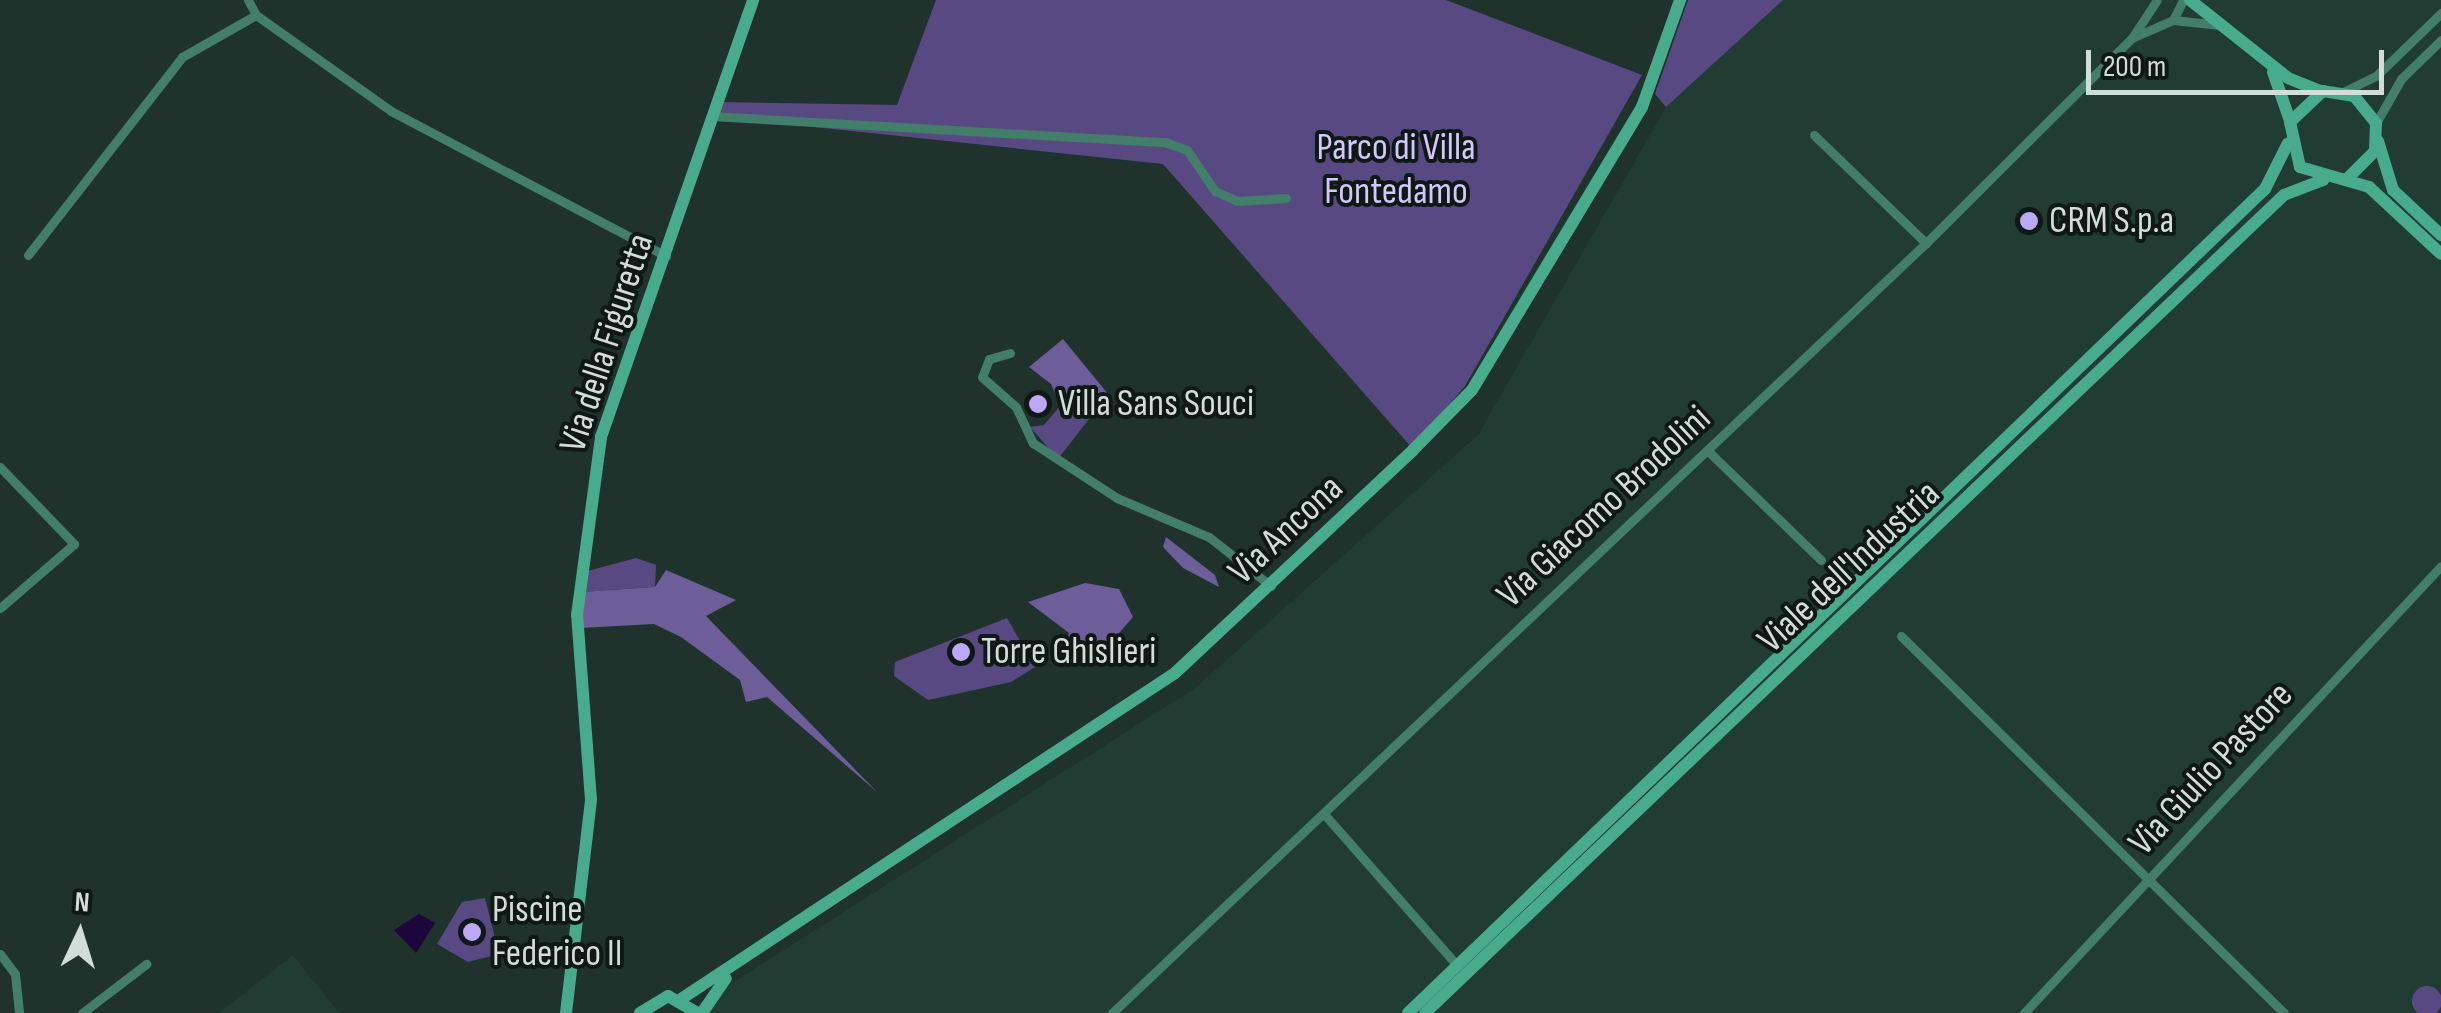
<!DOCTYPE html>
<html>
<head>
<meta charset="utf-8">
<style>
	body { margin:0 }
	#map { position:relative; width:2441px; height:1013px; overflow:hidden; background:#1f322b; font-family:"Sofia Sans Condensed",sans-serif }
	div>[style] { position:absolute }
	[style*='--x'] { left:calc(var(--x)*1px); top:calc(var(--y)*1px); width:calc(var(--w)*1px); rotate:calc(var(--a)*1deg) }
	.built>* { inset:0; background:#213c33 }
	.green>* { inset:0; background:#594982 }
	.round { border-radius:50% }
	.forest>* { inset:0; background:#6d5d98 }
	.water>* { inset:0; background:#1c063b }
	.street>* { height:9px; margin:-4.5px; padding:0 4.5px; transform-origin:4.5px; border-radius:4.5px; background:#437e6a }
	.secondary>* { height:12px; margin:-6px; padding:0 6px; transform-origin:6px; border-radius:6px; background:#47ab8c }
	.dots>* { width:28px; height:28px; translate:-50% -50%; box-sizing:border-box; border:5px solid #0f1815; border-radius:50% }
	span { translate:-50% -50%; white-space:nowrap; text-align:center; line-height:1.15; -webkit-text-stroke:8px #0f1815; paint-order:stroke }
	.park-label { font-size:38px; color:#d3c7fc }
	.poi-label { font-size:38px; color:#d1ddd8 }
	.left { translate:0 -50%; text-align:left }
	.street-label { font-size:38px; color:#d1ddd8 }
	.north { position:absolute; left:30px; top:883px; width:100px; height:100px; -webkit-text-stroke:8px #0f1815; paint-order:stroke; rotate:4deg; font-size:28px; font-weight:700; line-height:40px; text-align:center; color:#d1ddd8 }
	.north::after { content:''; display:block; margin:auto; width:35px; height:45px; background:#d1ddd8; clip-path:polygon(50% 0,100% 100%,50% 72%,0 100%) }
	.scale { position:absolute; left:2086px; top:50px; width:298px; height:45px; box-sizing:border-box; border:5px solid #d1ddd8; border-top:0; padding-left:12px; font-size:30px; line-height:35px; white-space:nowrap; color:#d1ddd8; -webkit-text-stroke:8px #0f1815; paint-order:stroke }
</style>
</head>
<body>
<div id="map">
	<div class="built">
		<i style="clip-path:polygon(1783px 0,2441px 0,2441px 1013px,685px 1013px,1195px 688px,1478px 435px,1666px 107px)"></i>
		<i style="clip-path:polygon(293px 955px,339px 1013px,220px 1013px,229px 1005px)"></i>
	</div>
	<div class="green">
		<i style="clip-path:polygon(936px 0,1446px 0,1642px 75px,1465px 386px,1412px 448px,1163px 164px,711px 116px,717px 102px,897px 105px)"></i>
		<i style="clip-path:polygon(1688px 0,1783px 0,1666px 107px,1655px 94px)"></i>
		<i style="clip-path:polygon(1073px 391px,1096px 410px,1058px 459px,1030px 427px,1044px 425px)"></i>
		<i style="clip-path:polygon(636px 558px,656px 565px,655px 587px,581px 592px,584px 572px)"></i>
		<i style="clip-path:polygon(1007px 618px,1035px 667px,1011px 682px,928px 700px,894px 676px,895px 662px)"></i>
		<i style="clip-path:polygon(485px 898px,499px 954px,468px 962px,437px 944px,462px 902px)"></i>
		<i class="round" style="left:2412px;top:986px;width:30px;height:30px"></i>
	</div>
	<div class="forest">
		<i style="clip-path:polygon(1063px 339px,1108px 394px,1090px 418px,1063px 412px,1051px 384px,1029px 367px)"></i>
		<i style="clip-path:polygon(1166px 537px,1215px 575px,1219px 587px,1183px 568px,1163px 547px)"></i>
		<i style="clip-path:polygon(666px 570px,736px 600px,706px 616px,877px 792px,767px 697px,746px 702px,740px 680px,681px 637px,654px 624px,581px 628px,581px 592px,655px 587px)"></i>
		<i style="clip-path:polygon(1085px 583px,1119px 589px,1133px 617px,1101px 654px,1062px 661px,1069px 633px,1028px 602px)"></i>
	</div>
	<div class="water">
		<i style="clip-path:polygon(419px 914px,435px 923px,416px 953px,394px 930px)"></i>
	</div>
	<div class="street">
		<i style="--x:248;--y:0;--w:17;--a:62"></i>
		<i style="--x:2173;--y:20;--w:22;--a:-63"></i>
		<i style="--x:2134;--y:37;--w:43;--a:-23.6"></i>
		<i style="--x:2173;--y:20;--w:47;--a:6.1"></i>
		<i style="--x:2343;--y:92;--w:37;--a:-26"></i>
		<i style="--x:2376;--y:76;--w:91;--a:-44.1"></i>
		<i style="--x:711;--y:116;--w:455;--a:3.3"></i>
		<i style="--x:1165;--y:142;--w:23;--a:20"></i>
		<i style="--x:1187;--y:150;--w:50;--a:55.7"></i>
		<i style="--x:1215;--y:191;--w:24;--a:24"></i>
		<i style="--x:1237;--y:201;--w:49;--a:-3.5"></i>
		<i style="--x:2376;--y:123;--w:51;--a:-60.4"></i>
		<i style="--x:2401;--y:79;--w:56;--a:-44.3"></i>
		<i style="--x:1814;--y:135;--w:156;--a:44"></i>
		<i style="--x:28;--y:255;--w:251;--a:-52.1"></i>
		<i style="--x:182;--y:57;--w:85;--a:-29.6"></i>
		<i style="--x:256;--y:15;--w:166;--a:35.4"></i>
		<i style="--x:391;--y:111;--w:311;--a:27.8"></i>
		<i style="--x:1010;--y:353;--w:22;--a:164"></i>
		<i style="--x:989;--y:359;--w:19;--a:111"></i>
		<i style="--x:982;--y:377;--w:45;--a:41.4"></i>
		<i style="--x:1016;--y:407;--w:40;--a:65"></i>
		<i style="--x:1033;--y:443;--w:100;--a:33.2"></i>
		<i style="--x:1117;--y:498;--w:100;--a:23"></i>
		<i style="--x:1209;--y:537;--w:79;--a:38.3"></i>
		<i style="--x:1708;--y:451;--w:157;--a:44"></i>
		<i style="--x:0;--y:467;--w:107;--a:46.1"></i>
		<i style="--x:74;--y:544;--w:98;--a:139.1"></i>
		<i style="--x:1901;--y:636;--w:537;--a:44.55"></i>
		<i style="--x:1325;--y:815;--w:200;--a:48.7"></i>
		<i style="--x:0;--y:954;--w:25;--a:53"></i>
		<i style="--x:15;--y:974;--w:39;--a:84"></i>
		<i style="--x:82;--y:1013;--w:81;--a:-37.4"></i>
		<i style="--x:1112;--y:1013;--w:1120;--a:-43.41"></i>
		<i style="--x:1926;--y:243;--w:291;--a:-44.9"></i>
		<i style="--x:2132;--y:38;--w:45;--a:-56.7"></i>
		<i style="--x:2024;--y:1013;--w:611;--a:-46.99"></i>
	</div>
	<div class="secondary">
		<i style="--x:2190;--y:0;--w:125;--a:38.5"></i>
		<i style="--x:2288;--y:78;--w:35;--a:22"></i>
		<i style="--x:2273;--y:72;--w:49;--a:70.8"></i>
		<i style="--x:2378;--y:141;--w:51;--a:73"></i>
		<i style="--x:2393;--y:190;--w:66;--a:43.2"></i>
		<i style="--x:2348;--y:178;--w:38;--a:-45"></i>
		<i style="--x:2375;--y:151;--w:28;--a:-88"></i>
		<i style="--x:2376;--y:123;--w:35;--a:-129"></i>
		<i style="--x:2354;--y:96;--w:31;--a:-171"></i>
		<i style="--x:2323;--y:91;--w:45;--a:136.8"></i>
		<i style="--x:2290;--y:122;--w:46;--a:77.5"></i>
		<i style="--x:2300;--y:167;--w:72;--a:16.2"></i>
		<i style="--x:2369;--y:187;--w:98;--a:42.9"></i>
		<i style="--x:681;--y:999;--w:592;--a:-33.42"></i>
		<i style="--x:1175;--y:673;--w:326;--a:-43.1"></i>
		<i style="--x:1413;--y:450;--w:84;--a:-45.5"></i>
		<i style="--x:1472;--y:390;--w:330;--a:-59"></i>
		<i style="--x:1642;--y:107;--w:114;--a:-70.4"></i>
		<i style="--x:566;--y:1013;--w:214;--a:-83.3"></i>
		<i style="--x:591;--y:800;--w:186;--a:-94.3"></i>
		<i style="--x:577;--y:615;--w:180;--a:-82.3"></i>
		<i style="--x:601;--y:437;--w:463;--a:-70.8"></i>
		<i style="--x:640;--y:1013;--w:33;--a:-31"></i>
		<i style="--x:668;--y:996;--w:34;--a:30"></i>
		<i style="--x:702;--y:1013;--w:42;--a:-55.6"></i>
		<i style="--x:1408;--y:1013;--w:1189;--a:-43.88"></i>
		<i style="--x:2265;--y:189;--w:51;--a:-63.4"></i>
		<i style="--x:1425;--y:1013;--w:1186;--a:-43.6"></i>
		<i style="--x:2284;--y:195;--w:42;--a:-21"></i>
	</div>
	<div class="dots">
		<i style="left:2029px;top:221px;background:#bca9f5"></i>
		<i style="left:1038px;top:404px;background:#bca9f5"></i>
		<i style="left:961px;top:652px;background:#bca9f5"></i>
		<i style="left:472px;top:932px;background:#bca9f5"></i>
	</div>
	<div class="park-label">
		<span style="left:1396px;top:170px">Parco di Villa<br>Fontedamo</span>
	</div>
	<div class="poi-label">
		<span class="left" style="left:2049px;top:221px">CRM S.p.a</span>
		<span class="left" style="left:1058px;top:404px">Villa Sans Souci</span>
		<span class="left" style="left:981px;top:652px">Torre Ghislieri</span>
		<span class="left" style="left:492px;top:932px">Piscine<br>Federico II</span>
	</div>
	<div class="street-label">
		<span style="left:607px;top:343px;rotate:-72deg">Via della Figuretta</span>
		<span style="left:1604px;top:507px;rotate:-43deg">Via Giacomo Brodolini</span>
		<span style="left:1286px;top:530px;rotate:-43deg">Via Ancona</span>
		<span style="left:1849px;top:567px;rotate:-43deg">Viale dell'Industria</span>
		<span style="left:2211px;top:769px;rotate:-47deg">Via Giulio Pastore</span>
	</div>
	<div class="north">N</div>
	<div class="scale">200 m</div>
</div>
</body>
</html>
